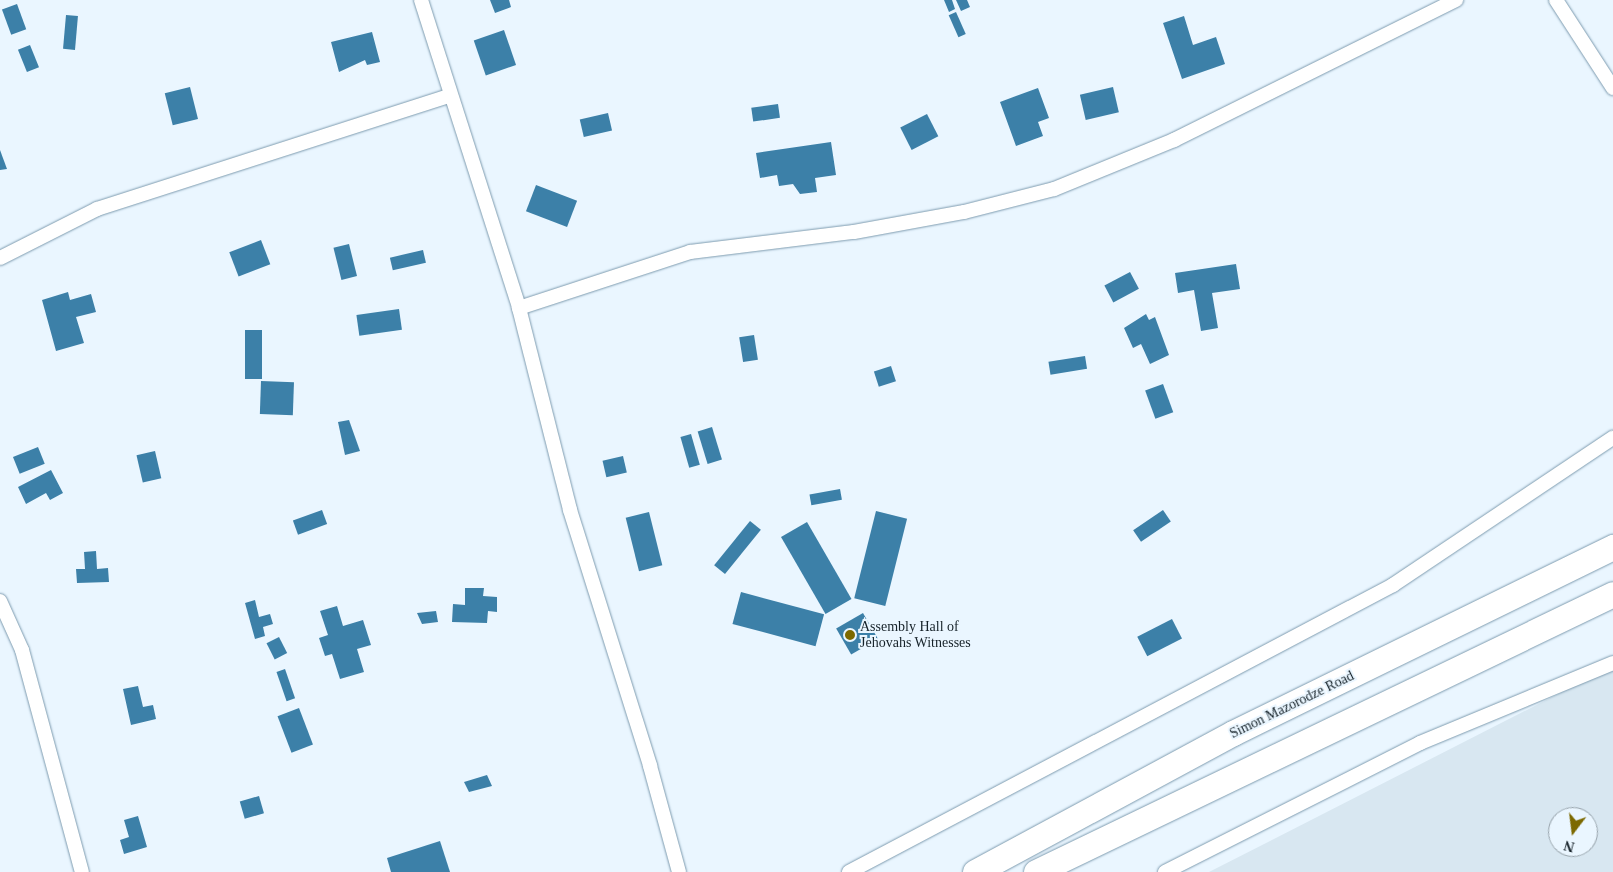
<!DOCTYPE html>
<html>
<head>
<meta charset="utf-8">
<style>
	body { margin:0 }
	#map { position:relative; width:1613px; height:872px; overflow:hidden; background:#eaf6ff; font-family:"Times New Roman",serif }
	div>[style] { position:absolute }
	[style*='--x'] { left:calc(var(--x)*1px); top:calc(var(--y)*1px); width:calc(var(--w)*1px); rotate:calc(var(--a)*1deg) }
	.built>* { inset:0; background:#d8e7f1 }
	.building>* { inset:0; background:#3c80a8; transform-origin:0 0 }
	.roads { filter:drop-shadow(0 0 1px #7d9baf) drop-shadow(0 0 1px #7d9baf) }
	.street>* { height:14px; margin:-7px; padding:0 7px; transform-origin:7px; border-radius:7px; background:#fff }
	.highway>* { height:25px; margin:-12.5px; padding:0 12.5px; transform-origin:12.5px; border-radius:12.5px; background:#fff }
	.dots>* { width:14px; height:14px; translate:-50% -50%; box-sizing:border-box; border:2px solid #eaf6ff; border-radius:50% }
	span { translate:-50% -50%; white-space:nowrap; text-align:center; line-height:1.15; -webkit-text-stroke:4px #eaf6ff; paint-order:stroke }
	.poi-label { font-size:14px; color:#162229 }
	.left { translate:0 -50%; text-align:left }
	.street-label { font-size:14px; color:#162229 }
	.north { position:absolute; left:1548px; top:807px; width:50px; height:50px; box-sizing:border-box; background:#eaf6ff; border:1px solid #95a1a9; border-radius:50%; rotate:195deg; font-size:14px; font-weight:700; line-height:20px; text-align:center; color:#162229 }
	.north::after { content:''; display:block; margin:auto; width:18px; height:22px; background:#7c6900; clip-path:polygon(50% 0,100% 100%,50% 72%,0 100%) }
</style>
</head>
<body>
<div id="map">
	<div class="built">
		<i style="clip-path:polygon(evenodd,1613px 666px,1613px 872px,1209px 872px,1613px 666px,1558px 817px,1588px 817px,1588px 847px,1558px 847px,1558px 817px)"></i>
	</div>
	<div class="building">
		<i style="clip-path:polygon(490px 0,509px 0,511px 7px,495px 13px)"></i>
		<i style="clip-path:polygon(944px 0,952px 0,955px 9px,949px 12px)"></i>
		<i style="clip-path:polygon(956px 0,967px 0,970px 7px,961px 11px)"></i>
		<i style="left:17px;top:4px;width:27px;height:16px;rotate:70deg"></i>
		<i style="left:956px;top:12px;width:24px;height:8px;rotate:66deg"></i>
		<i style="left:66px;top:15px;width:12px;height:34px;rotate:5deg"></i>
		<i style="clip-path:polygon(1184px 16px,1193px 45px,1216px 37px,1225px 64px,1182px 79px,1163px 23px)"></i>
		<i style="left:504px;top:30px;width:37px;height:32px;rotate:71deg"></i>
		<i style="clip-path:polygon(372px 32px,380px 62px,367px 65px,365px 60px,339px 72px,331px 42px)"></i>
		<i style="left:30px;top:45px;width:24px;height:13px;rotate:68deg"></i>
		<i style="left:190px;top:87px;width:33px;height:26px;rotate:76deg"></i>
		<i style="left:1113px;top:87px;width:26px;height:34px;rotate:77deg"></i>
		<i style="clip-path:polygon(1038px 88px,1049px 118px,1038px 122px,1043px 136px,1016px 146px,1000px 102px)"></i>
		<i style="left:778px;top:104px;width:14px;height:27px;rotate:82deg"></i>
		<i style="left:608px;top:113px;width:18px;height:29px;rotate:77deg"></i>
		<i style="left:927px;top:114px;width:25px;height:30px;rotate:63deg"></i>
		<i style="clip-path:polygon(831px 142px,836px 175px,815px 178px,817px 192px,800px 194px,793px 184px,779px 186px,777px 175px,760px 178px,756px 153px)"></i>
		<i style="clip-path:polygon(0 150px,7px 169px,0 170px)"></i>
		<i style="left:536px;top:185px;width:44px;height:28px;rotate:21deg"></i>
		<i style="left:261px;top:240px;width:26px;height:34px;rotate:69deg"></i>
		<i style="left:349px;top:244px;width:33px;height:16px;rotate:76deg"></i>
		<i style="left:423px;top:250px;width:13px;height:34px;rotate:77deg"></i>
		<i style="clip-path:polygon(1236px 264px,1240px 289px,1212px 293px,1218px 328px,1201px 331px,1194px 290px,1178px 293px,1175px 273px)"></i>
		<i style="left:1130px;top:272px;width:19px;height:29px;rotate:62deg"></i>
		<i style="clip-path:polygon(68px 292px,70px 300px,91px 294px,96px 312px,76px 317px,84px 343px,56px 351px,42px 300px)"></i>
		<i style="left:399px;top:309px;width:21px;height:43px;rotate:82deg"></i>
		<i style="clip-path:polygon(1146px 314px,1149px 320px,1155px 317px,1169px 355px,1150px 364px,1141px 344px,1133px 348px,1124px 328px)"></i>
		<i style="left:245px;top:330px;width:17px;height:49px"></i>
		<i style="left:754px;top:335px;width:25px;height:15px;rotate:81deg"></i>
		<i style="left:1085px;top:356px;width:13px;height:37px;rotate:81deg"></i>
		<i style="left:891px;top:366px;width:16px;height:18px;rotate:72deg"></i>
		<i style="left:261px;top:381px;width:33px;height:33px;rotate:2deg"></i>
		<i style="left:1163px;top:384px;width:30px;height:19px;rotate:70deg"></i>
		<i style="clip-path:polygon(349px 420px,360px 451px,345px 455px,338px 422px)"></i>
		<i style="left:712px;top:427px;width:34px;height:15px;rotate:73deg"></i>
		<i style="left:691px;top:434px;width:32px;height:11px;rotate:74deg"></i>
		<i style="left:38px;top:447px;width:18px;height:27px;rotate:68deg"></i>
		<i style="left:155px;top:451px;width:28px;height:19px;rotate:77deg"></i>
		<i style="left:623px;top:456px;width:17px;height:21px;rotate:77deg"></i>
		<i style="clip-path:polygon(51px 470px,63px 493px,50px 500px,46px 493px,26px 504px,18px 487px)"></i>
		<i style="left:840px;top:489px;width:11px;height:31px;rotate:80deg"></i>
		<i style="left:322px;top:510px;width:15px;height:31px;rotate:70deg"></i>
		<i style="left:1163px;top:510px;width:14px;height:36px;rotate:56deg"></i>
		<i style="left:876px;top:511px;width:32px;height:90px;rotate:14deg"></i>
		<i style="left:649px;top:512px;width:55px;height:24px;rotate:76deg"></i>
		<i style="left:750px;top:521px;width:14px;height:57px;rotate:39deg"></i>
		<i style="left:807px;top:522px;width:89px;height:30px;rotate:60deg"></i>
		<i style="clip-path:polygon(96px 551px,97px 569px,108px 568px,109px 582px,77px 583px,76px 569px,85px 569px,84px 552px)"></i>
		<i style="clip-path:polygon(465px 588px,484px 588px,483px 596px,497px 597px,497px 612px,488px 611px,487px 623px,452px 622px,453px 604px,465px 605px)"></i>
		<i style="left:741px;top:592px;width:86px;height:33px;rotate:15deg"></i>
		<i style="clip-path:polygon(255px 600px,259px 617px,270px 614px,273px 624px,263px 627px,265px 636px,255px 639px,245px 603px)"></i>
		<i style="clip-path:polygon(337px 606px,343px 626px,363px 620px,371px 645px,357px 649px,364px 672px,340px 679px,332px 654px,325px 656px,319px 638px,328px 635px,320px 611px)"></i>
		<i style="clip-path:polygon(436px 611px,438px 622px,422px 624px,417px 613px)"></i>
		<i style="left:863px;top:613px;width:30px;height:31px;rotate:60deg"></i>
		<i style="left:1172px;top:619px;width:22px;height:39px;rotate:63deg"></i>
		<i style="left:279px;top:637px;width:18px;height:14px;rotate:63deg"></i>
		<i style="left:285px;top:669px;width:31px;height:9px;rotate:71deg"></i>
		<i style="clip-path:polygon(138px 686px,143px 707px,153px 705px,156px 719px,131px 725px,123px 689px)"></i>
		<i style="left:299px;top:708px;width:39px;height:23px;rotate:69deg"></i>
		<i style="clip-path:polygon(487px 775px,492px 786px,469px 792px,464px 782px)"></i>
		<i style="left:259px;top:796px;width:18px;height:20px;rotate:74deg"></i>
		<i style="clip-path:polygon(138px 816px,147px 847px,124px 854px,120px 840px,129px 837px,124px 820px)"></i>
		<i style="clip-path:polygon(440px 841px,450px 872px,391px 872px,387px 858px)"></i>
	</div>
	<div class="roads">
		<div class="street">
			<i style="--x:421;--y:0;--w:323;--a:72.3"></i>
			<i style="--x:519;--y:308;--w:208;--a:75.8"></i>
			<i style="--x:570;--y:510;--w:268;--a:72.6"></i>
			<i style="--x:650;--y:766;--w:110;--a:74.7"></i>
			<i style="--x:1556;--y:0;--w:105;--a:57.1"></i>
			<i style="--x:0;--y:258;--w:109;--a:-26.8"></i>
			<i style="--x:97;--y:209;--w:371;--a:-17.8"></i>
			<i style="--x:519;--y:308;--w:180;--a:-18.1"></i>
			<i style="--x:690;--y:252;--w:165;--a:-7"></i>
			<i style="--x:854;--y:232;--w:112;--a:-10.3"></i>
			<i style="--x:964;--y:212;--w:93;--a:-14.3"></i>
			<i style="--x:1054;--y:189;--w:130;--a:-22.2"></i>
			<i style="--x:1174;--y:140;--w:315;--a:-26.4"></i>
			<i style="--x:0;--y:601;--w:54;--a:65.8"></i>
			<i style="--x:22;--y:650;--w:230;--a:74.9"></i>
			<i style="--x:849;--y:872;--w:615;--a:-27.81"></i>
			<i style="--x:1393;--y:585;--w:265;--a:-33.8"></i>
			<i style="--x:1165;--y:872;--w:286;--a:-26.8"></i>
			<i style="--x:1420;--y:743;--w:209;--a:-22.5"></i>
		</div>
		<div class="highway">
			<i style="--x:975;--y:872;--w:293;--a:-28.3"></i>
			<i style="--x:1233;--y:733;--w:423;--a:-26.1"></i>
			<i style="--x:1036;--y:872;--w:640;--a:-25.72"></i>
		</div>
	</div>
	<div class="dots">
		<i style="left:850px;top:635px;background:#7c6900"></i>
	</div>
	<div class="poi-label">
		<span class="left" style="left:860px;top:635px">Assembly Hall of<br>Jehovahs Witnesses</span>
	</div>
	<div class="street-label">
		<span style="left:1292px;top:705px;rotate:-26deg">Simon Mazorodze Road</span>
	</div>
	<div class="north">N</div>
</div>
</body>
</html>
